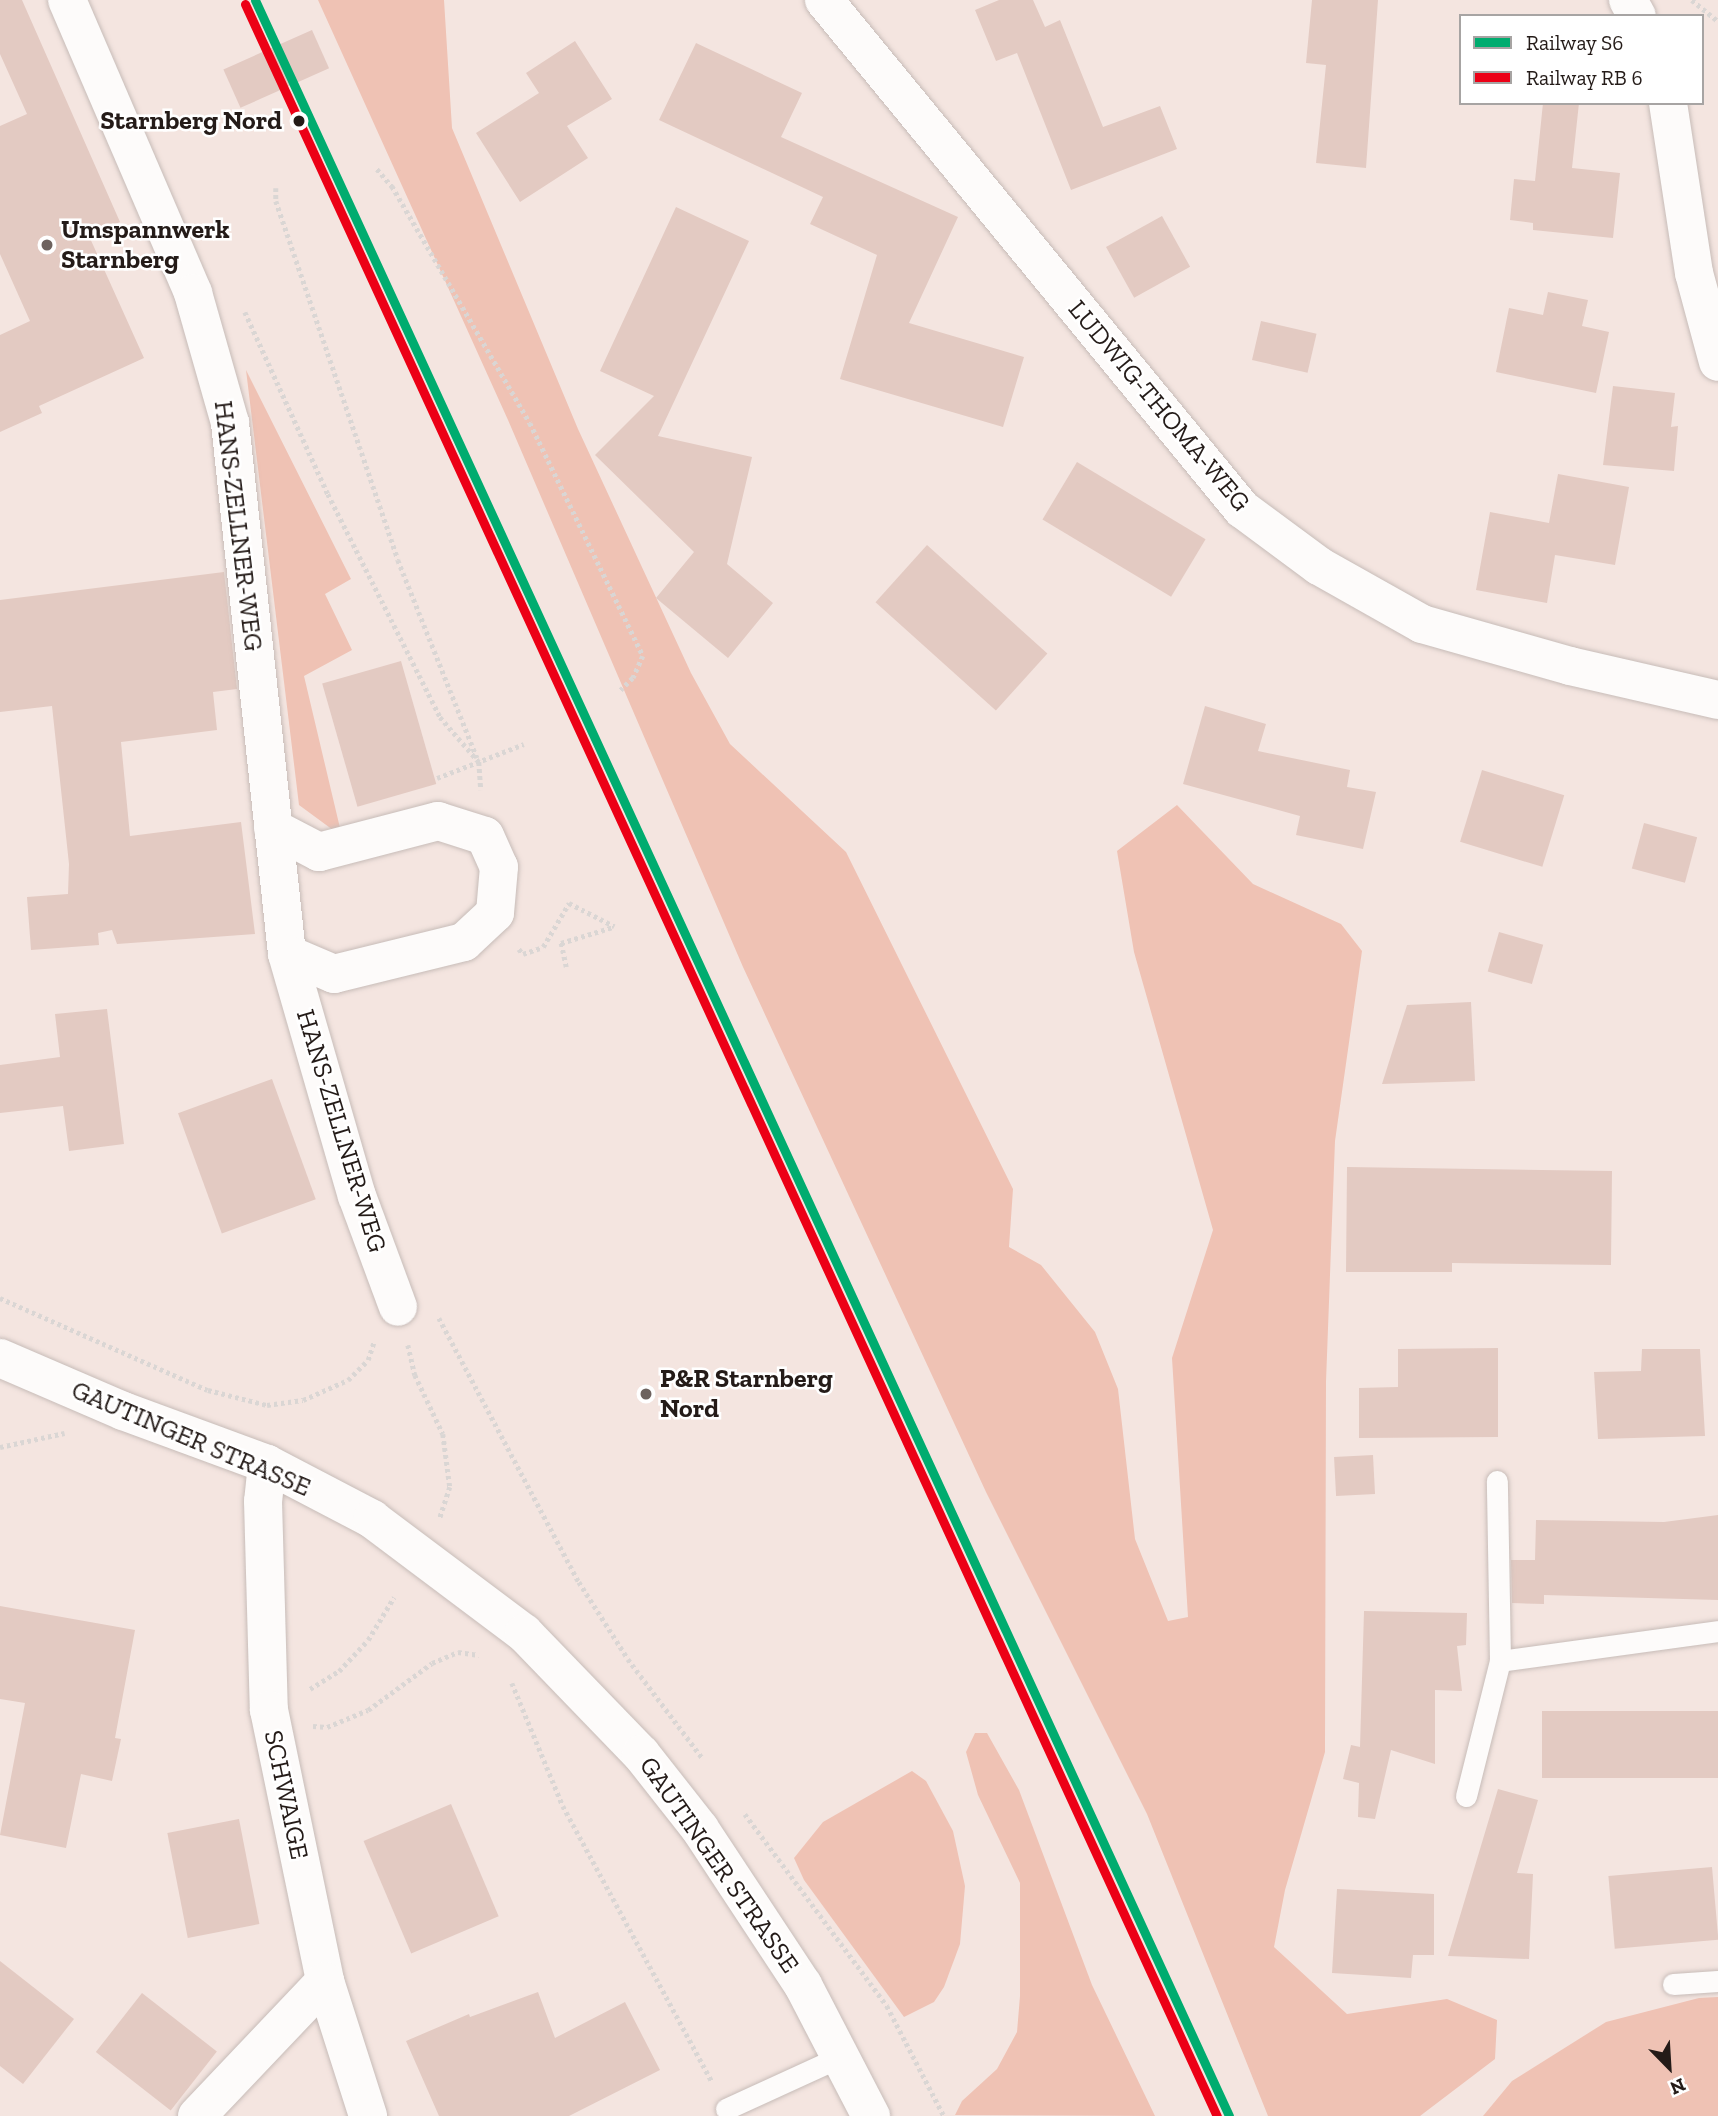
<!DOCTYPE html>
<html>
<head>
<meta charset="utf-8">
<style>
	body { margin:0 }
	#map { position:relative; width:1718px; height:2116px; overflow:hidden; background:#f4e5e0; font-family:"Zilla Slab",serif }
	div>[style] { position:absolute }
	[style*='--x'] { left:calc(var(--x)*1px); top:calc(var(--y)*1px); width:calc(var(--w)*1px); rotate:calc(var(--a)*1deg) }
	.green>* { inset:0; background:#efc2b4 }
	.building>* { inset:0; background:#e3cac2; transform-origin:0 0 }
	.path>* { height:4.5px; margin-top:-2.25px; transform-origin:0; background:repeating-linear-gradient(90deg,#dad6d4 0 3.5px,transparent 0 7px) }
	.roads { filter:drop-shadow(0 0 2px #c7bcb8) drop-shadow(0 0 2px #c7bcb8) }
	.service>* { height:21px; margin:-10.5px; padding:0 10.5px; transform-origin:10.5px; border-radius:10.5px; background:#fdfbfa }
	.minor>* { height:38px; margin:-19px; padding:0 19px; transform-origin:19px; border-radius:19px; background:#fdfbfa }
	.secondary>* { height:38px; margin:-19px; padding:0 19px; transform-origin:19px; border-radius:19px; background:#fdfbfa }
	.rail-1>* { height:9px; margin:-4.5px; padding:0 4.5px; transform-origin:4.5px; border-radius:4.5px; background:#00ac6f }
	.rail-2>* { height:9px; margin:-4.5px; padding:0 4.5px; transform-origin:4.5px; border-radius:4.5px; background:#ec0016 }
	.dots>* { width:19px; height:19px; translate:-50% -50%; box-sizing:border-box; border:4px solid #fff; border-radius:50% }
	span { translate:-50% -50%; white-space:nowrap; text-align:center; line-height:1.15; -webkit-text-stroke:5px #fff; paint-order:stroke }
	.stop-label { font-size:26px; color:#241b18; font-weight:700 }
	.right { translate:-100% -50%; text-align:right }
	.poi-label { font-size:26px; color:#241b18; font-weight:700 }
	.left { translate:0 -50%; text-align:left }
	.street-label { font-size:26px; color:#241b18 }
	.legend { position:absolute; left:1459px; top:14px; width:245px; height:91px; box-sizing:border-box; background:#fff; border:2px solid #a7a4a3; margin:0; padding:9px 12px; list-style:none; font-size:21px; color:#241b18 }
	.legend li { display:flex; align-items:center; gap:14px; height:35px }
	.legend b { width:35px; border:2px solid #a7a4a3 }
	.north { position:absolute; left:1634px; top:2032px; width:70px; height:70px; -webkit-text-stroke:5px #fff; paint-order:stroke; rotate:156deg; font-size:19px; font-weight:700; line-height:28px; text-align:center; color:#241b18 }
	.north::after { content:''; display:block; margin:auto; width:24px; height:32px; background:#241b18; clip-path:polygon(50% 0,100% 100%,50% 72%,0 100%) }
</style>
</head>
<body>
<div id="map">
	<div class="green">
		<i style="clip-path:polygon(318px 0,444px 0,452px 128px,578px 429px,691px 673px,730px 744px,846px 852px,1013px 1189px,1009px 1247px,1041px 1265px,1095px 1332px,1118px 1389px,1135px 1539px,1168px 1621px,1188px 1617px,1172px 1358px,1213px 1230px,1134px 952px,1117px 851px,1177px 805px,1253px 884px,1341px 924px,1362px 951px,1335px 1141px,1326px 1382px,1325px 1752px,1285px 1890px,1274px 1947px,1347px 2014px,1447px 1999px,1497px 2020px,1495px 2059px,1420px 2116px,1268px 2116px,1147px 1814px,986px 1492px,743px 967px,508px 420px)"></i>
		<i style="clip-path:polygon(246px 370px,351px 579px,325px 594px,352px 650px,304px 676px,340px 828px,333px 830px,299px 805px)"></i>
		<i style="clip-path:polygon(975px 1733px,987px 1733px,1019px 1790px,1092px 1985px,1155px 2116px,955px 2115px,962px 2101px,997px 2069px,1017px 2032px,1020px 1996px,1020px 1883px,978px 1795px,966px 1752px)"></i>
		<i style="clip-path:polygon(912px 1771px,926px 1781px,953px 1831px,965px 1886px,960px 1944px,944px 1987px,934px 2002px,904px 2017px,804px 1880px,794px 1858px,823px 1822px)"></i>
		<i style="clip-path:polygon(1718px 1997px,1718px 2116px,1483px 2116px,1512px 2081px,1606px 2022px,1699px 1998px)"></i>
	</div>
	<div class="building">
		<i style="clip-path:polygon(0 0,22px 0,120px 222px,89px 236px,144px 358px,39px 406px,42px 413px,0 432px,0 335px,30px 321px,0 254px,0 126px,27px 114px,0 54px)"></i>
		<i style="clip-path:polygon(999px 0,1033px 0,1045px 27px,1060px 20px,1103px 127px,1160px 106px,1177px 149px,1071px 190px,1017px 53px,996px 61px,975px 10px)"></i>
		<i style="clip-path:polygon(1312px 0,1378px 0,1366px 168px,1316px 163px,1326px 65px,1306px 63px)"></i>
		<i style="left:312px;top:30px;width:42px;height:97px;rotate:66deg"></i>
		<i style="clip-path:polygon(575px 41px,612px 99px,567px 126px,588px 158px,520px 202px,476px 133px,539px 93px,526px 73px)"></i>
		<i style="clip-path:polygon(696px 43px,802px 93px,781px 137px,958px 217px,909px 323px,1024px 357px,1003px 427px,840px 379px,877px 255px,810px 224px,823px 197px,659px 120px)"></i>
		<i style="clip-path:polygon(1543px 103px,1579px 103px,1572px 168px,1620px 173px,1613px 238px,1533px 230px,1533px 223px,1510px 220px,1514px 179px,1535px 181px)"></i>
		<i style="clip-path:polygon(676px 207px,749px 241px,658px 436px,752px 457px,727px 564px,773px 603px,728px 658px,656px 598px,694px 552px,595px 455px,654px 396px,600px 371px)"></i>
		<i style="left:1162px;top:216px;width:58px;height:64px;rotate:61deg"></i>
		<i style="clip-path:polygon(1548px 292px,1588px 300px,1582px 326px,1609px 332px,1596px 393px,1496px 372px,1509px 308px,1543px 315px)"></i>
		<i style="left:1261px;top:321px;width:57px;height:40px;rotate:13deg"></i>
		<i style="clip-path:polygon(1613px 386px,1675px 393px,1671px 427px,1678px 426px,1674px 471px,1603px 465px)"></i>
		<i style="left:1077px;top:462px;width:150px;height:67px;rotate:31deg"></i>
		<i style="clip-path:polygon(1558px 474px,1629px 487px,1615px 565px,1555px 555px,1547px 603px,1476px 590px,1490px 512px,1549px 523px)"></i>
		<i style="left:927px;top:545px;width:162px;height:77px;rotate:42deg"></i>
		<i style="clip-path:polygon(224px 572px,237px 689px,213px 692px,217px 730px,121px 742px,130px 836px,241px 822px,255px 934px,117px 944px,112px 930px,98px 933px,99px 945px,31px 950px,27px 897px,68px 894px,69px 864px,52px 706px,0 712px,0 600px)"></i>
		<i style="left:401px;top:661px;width:128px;height:82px;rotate:74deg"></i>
		<i style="clip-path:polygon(1205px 706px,1266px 724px,1258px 751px,1350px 770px,1347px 787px,1376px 792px,1363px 849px,1296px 835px,1300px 816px,1183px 784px)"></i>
		<i style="left:1482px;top:770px;width:86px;height:75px;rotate:17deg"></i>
		<i style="left:1644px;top:823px;width:55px;height:47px;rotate:15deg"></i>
		<i style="left:1499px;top:932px;width:46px;height:41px;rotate:16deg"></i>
		<i style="clip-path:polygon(1471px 1002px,1475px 1081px,1382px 1084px,1407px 1005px)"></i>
		<i style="clip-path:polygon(107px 1009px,124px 1144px,69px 1151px,63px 1106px,0 1113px,0 1065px,60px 1057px,55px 1014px)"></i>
		<i style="left:272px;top:1079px;width:128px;height:100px;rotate:70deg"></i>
		<i style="clip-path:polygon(1347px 1167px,1612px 1171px,1611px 1265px,1452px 1263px,1452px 1272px,1346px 1272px)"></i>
		<i style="clip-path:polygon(1498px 1348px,1498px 1437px,1359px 1438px,1359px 1388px,1398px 1387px,1398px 1349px)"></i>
		<i style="clip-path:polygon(1642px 1349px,1700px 1349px,1705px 1436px,1598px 1439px,1594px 1372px,1641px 1371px)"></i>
		<i style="left:1373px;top:1455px;width:39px;height:39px;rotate:87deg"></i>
		<i style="clip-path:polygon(1718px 1515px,1718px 1600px,1544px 1595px,1544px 1604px,1512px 1603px,1511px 1560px,1535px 1560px,1536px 1520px,1664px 1522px)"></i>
		<i style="clip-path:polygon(0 1606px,135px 1630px,115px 1738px,121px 1739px,112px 1781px,81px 1774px,66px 1848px,0 1835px,25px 1703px,0 1699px)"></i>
		<i style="clip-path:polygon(1364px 1611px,1467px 1613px,1466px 1645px,1457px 1646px,1462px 1691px,1435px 1690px,1435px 1764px,1391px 1750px,1375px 1819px,1358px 1817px,1359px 1783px,1343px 1779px,1351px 1745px,1360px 1747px)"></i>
		<i style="left:1542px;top:1711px;width:176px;height:67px"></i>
		<i style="clip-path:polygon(1498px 1789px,1538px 1800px,1517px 1873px,1533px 1874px,1529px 1959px,1448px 1956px)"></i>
		<i style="left:451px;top:1804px;width:122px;height:95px;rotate:67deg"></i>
		<i style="left:239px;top:1819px;width:107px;height:73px;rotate:79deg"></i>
		<i style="left:1712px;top:1867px;width:73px;height:104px;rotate:85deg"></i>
		<i style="clip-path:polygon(1337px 1889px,1434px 1894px,1434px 1955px,1413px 1955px,1411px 1978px,1332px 1973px)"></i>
		<i style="clip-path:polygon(0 1961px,74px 2019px,23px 2084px,0 2066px)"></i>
		<i style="clip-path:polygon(538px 1992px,555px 2038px,625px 2002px,660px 2070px,569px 2116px,439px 2116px,406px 2041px,469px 2014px,470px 2017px)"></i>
		<i style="left:142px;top:1993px;width:95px;height:75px;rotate:38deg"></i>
	</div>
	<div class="path">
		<i style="--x:1692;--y:0;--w:33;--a:39"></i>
		<i style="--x:377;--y:169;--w:23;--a:49"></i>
		<i style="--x:392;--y:186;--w:274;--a:59.8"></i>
		<i style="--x:530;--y:423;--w:259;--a:64.1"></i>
		<i style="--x:643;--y:656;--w:24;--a:114"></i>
		<i style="--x:633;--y:678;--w:20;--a:135"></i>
		<i style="--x:276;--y:188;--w:13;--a:90"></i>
		<i style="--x:276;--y:201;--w:379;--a:71.2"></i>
		<i style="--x:398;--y:560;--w:213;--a:68.2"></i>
		<i style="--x:245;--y:312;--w:200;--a:65.5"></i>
		<i style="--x:328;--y:494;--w:250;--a:63.3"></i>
		<i style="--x:440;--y:717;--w:60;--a:49.1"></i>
		<i style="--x:479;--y:762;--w:28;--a:86"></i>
		<i style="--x:437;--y:778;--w:93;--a:-21.3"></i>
		<i style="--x:519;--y:949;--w:6;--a:51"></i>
		<i style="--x:523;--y:954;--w:21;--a:-19"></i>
		<i style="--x:543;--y:947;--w:51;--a:-59.4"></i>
		<i style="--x:569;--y:903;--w:51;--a:27.1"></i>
		<i style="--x:566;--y:967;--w:25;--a:-102"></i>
		<i style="--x:561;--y:943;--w:54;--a:-17.1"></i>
		<i style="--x:0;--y:1298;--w:227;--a:23.9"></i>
		<i style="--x:208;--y:1390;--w:61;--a:14.3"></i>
		<i style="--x:267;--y:1405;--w:36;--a:-8"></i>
		<i style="--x:303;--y:1400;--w:49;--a:-24"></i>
		<i style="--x:348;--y:1380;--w:28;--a:-45"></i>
		<i style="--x:368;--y:1360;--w:20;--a:-72"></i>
		<i style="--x:439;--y:1318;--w:299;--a:62.1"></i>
		<i style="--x:579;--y:1582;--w:91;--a:57.5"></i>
		<i style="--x:628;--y:1659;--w:125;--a:53.1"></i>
		<i style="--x:408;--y:1345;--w:31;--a:77"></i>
		<i style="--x:415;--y:1375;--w:65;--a:64.6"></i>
		<i style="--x:443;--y:1434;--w:53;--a:82.5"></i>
		<i style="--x:450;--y:1487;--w:32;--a:108"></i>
		<i style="--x:0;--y:1447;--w:66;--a:-12.3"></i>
		<i style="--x:512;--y:1683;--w:133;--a:67.5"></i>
		<i style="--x:563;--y:1806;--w:313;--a:61.6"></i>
		<i style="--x:310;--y:1689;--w:34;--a:-32"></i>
		<i style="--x:339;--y:1671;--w:42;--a:-46.9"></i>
		<i style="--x:368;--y:1640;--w:50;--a:-58.8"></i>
		<i style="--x:313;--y:1726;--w:14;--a:4"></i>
		<i style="--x:327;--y:1727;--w:44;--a:-22.5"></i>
		<i style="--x:368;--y:1710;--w:79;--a:-36.3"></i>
		<i style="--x:432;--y:1663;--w:28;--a:-23"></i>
		<i style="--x:458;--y:1652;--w:21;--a:8"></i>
		<i style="--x:745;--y:1814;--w:239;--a:53.5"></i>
		<i style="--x:887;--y:2006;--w:124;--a:62.6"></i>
	</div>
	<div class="roads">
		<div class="service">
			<i style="--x:1500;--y:1661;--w:220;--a:-7.8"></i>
			<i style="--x:1466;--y:1796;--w:139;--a:-75.9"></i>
			<i style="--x:1500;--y:1661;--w:180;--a:-91"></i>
			<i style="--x:1673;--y:1984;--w:45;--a:-3.8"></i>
			<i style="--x:726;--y:2109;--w:128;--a:-24.6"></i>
		</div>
		<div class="minor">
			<i style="--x:67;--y:0;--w:319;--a:66.7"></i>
			<i style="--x:193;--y:293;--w:135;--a:74.1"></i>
			<i style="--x:230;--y:423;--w:534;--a:83.87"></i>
			<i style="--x:287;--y:954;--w:252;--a:73.9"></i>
			<i style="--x:357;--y:1196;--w:118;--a:69.7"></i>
			<i style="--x:824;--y:0;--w:659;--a:50.61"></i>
			<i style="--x:1242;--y:509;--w:96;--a:36.5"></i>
			<i style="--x:1319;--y:566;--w:118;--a:29.4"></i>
			<i style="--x:1422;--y:624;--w:154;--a:15.8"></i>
			<i style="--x:1570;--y:666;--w:152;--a:12.9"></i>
			<i style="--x:1628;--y:0;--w:18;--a:61"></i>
			<i style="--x:1668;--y:103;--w:172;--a:81.3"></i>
			<i style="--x:1694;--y:273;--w:92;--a:74.9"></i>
			<i style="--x:273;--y:828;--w:52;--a:27.6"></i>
			<i style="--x:319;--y:852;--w:123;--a:-14.6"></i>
			<i style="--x:438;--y:821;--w:49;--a:17.7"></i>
			<i style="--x:485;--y:836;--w:34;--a:66"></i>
			<i style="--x:499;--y:867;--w:46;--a:95"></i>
			<i style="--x:495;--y:913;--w:42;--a:136.9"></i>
			<i style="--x:464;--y:942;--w:134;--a:166.2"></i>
			<i style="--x:334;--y:974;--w:51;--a:-156.9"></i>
			<i style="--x:267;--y:1464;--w:37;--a:96"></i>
			<i style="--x:263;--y:1501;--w:209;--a:88.4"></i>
			<i style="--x:269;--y:1710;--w:277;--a:78.3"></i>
			<i style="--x:325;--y:1981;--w:142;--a:72.3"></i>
			<i style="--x:197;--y:2116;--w:186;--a:-46.5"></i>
		</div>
		<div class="secondary">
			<i style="--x:0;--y:1358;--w:134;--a:23.3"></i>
			<i style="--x:123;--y:1411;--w:153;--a:20.2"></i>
			<i style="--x:267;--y:1464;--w:119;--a:27.6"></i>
			<i style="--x:372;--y:1519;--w:190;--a:36.9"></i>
			<i style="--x:524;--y:1633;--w:168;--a:46"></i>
			<i style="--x:641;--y:1754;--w:95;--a:51.8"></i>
			<i style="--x:700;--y:1829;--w:187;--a:56.6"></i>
			<i style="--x:803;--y:1985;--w:148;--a:62.6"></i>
		</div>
	</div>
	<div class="rail-1">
		<i style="--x:255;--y:0;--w:2329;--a:65.28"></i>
	</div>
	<div class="rail-2">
		<i style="--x:245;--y:4;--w:2325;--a:65.29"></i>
	</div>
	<div class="dots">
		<i style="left:299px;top:121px;background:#241b18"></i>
		<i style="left:47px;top:245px;background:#6d625e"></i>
		<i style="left:646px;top:1394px;background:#6d625e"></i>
	</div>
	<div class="stop-label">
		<span class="right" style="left:282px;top:121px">Starnberg Nord</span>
	</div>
	<div class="poi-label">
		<span class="left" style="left:61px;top:245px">Umspannwerk<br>Starnberg</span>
		<span class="left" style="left:660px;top:1394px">P&amp;R Starnberg<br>Nord</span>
	</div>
	<div class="street-label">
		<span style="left:1159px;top:406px;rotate:50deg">LUDWIG-THOMA-WEG</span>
		<span style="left:238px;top:526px;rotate:83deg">HANS-ZELLNER-WEG</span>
		<span style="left:341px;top:1131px;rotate:73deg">HANS-ZELLNER-WEG</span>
		<span style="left:191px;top:1439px;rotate:23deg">GAUTINGER STRASSE</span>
		<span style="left:286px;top:1795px;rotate:78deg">SCHWAIGE</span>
		<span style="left:719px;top:1865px;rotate:55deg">GAUTINGER STRASSE</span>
	</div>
	<ul class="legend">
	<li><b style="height:9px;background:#00ac6f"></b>Railway S6</li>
	<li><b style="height:9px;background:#ec0016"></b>Railway RB 6</li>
	</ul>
	<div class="north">N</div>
</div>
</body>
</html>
